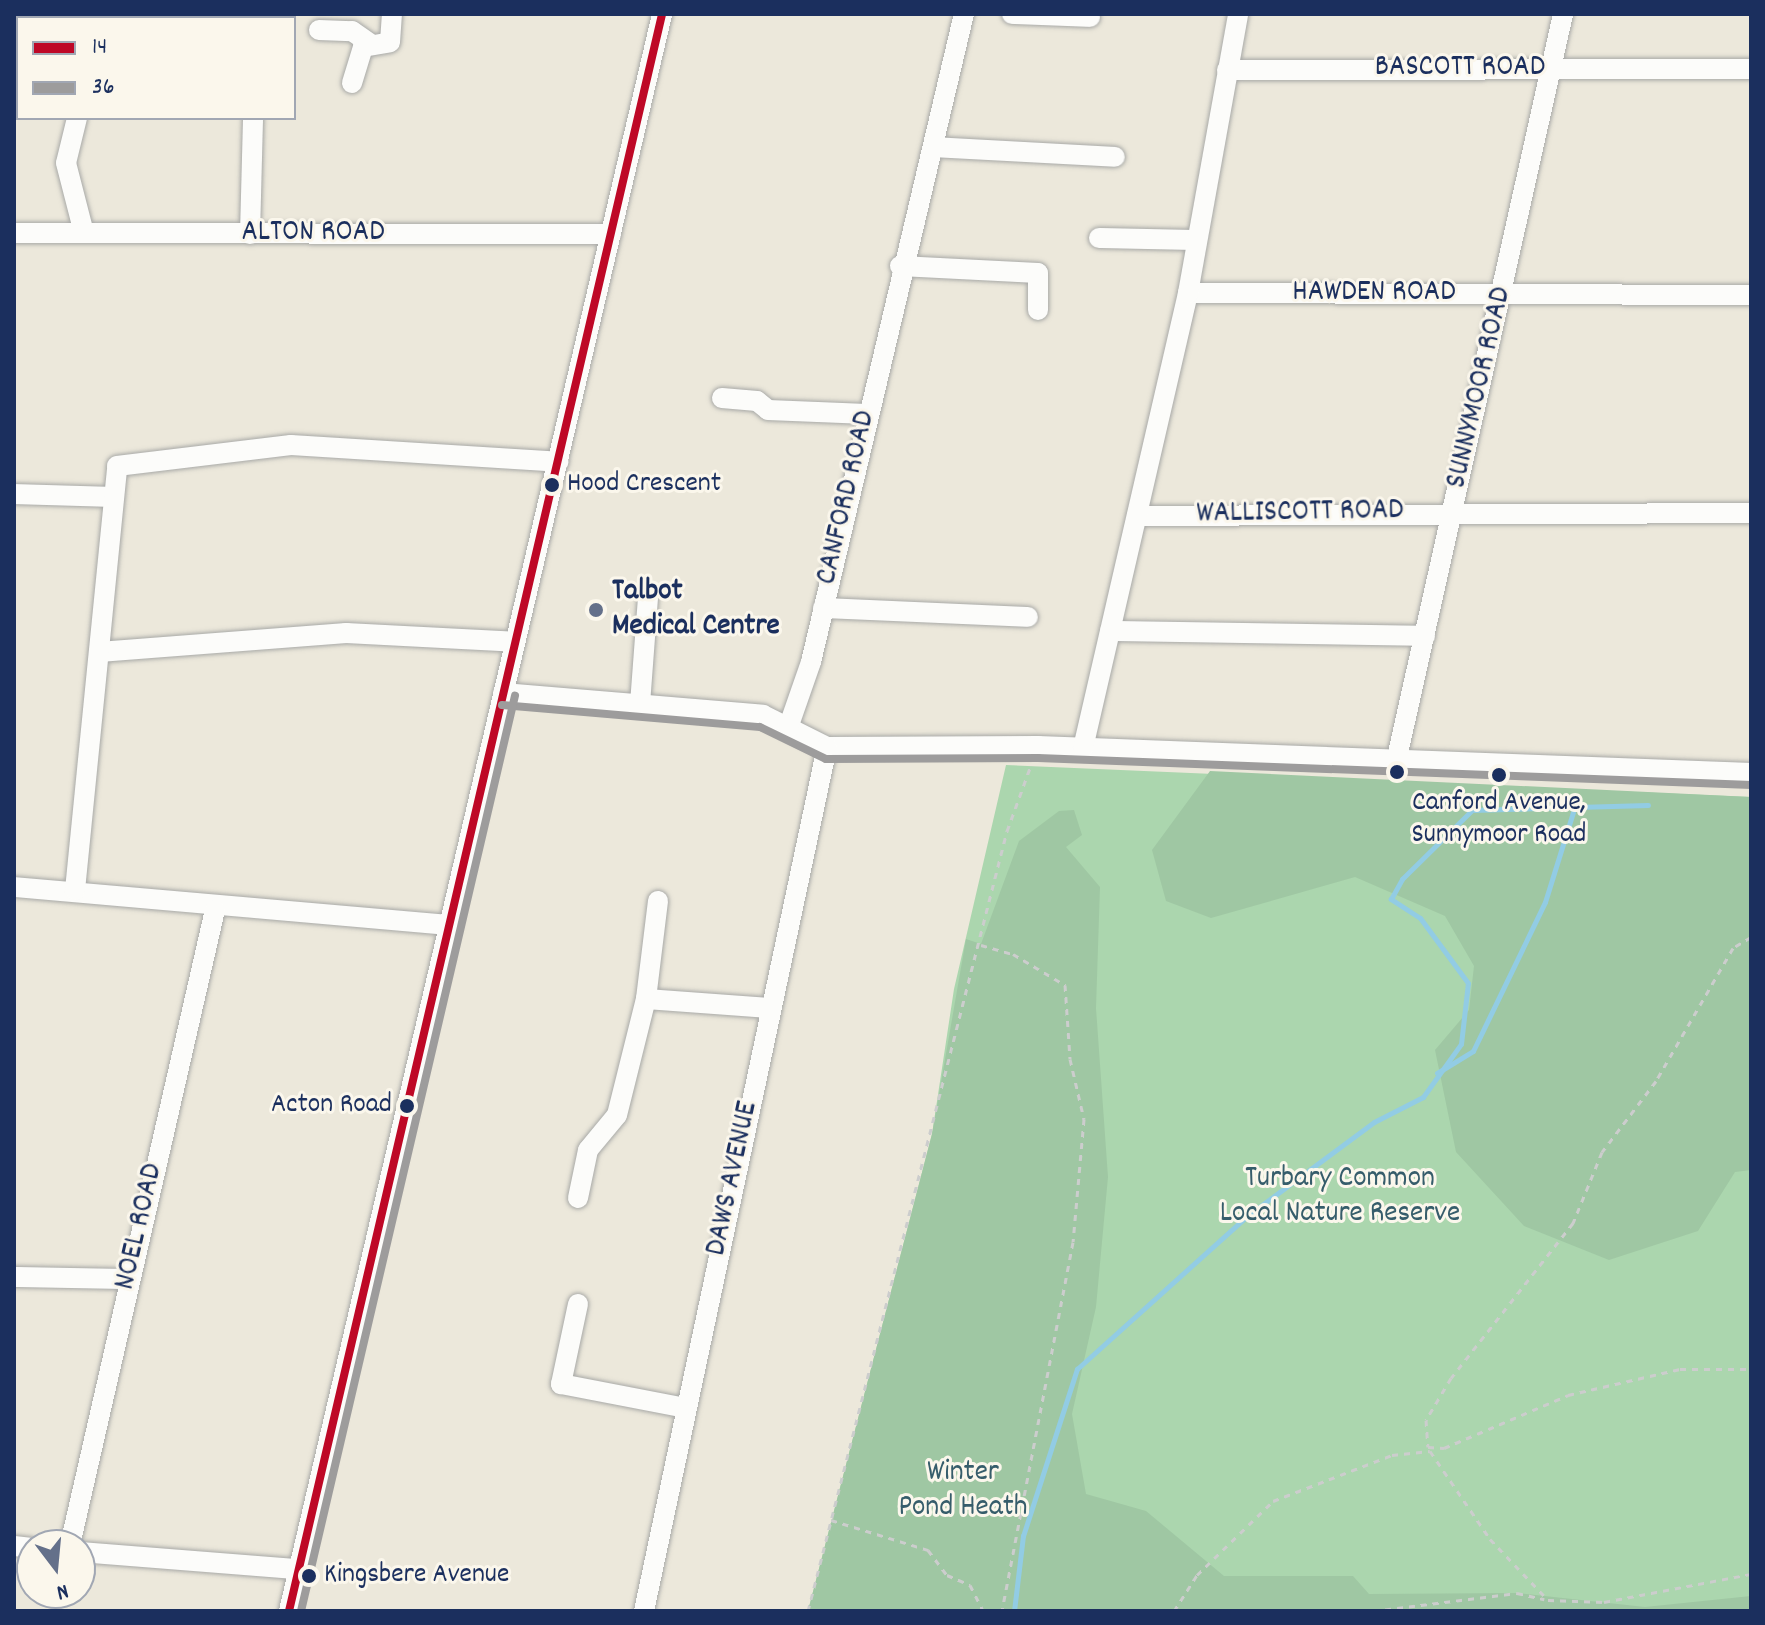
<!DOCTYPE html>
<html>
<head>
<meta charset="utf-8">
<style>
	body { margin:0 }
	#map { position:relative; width:1765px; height:1625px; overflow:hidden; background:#ece8db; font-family:Dekko,sans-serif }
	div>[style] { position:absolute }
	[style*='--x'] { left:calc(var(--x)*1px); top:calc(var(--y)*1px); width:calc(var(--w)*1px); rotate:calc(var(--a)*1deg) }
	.green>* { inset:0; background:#abd6ae }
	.forest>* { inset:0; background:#9fc7a3 }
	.stream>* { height:5px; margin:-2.5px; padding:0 2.5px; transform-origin:2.5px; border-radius:2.5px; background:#92cce4 }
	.path>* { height:3px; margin-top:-1.5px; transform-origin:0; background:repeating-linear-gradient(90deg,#cccdcd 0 6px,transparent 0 12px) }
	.roads { filter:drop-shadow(0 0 2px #a8a9a7) drop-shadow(0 0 2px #a8a9a7) }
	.minor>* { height:20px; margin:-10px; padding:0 10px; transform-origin:10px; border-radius:10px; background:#fcfcfa }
	.bus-1>* { height:8px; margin:-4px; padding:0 4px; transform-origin:4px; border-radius:4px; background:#be0826 }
	.bus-2>* { height:8px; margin:-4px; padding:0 4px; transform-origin:4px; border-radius:4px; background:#9d9c9c }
	.dots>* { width:22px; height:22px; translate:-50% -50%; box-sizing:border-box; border:4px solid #fbf7ec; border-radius:50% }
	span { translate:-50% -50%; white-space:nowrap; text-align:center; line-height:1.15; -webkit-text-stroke:6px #fbf7ec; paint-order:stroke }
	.bus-label { font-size:28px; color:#1b2f5e }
	.left { translate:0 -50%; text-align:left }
	.right { translate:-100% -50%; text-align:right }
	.street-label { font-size:30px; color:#1b2f5e }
	.poi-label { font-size:30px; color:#1b2f5e; font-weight:700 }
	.park-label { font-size:30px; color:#365d6b }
	.frame { position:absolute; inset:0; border:16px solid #1b2f5e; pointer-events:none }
	.legend { position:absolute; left:16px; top:16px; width:280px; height:104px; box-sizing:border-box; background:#fbf7ec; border:2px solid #a1a7b3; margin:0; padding:10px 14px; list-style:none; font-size:24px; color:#1b2f5e }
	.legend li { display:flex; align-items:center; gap:16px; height:40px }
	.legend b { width:40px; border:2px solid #a1a7b3 }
	.north { position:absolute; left:16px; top:1529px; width:80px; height:80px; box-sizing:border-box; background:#fbf7ec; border:2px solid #a1a7b3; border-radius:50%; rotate:164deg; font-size:22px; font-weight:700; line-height:32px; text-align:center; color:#1b2f5e }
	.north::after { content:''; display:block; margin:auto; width:28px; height:36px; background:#64708a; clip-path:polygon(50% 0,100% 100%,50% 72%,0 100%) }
</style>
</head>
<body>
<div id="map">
	<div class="green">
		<i style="clip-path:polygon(1006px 765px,1751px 797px,1751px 1611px,808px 1611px,932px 1134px,954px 989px)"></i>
	</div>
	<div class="forest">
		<i style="clip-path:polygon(1210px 771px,1751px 797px,1751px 1170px,1735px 1172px,1698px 1231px,1609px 1260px,1524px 1226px,1456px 1152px,1435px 1050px,1469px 1010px,1474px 966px,1445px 916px,1355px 877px,1211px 918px,1166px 901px,1152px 850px)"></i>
		<i style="clip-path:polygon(1074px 810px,1082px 835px,1066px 847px,1100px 887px,1096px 1008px,1108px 1177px,1096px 1307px,1072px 1414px,1086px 1494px,1146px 1511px,1224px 1576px,1353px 1576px,1369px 1594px,1517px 1593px,1645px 1607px,1751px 1596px,1751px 1611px,808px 1611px,932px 1134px,966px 939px,981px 944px,1019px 841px,1059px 811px)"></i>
	</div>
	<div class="stream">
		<i style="--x:1437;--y:1073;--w:42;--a:-31.4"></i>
		<i style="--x:1473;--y:1051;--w:165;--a:-64.2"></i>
		<i style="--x:1545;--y:902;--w:94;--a:-72.7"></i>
		<i style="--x:1014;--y:1611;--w:76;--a:-83.2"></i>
		<i style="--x:1023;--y:1536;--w:176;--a:-72.1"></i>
		<i style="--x:1077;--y:1369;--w:229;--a:-42"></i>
		<i style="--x:1247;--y:1216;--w:158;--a:-36.5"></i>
		<i style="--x:1374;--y:1122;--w:55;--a:-27"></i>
		<i style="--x:1423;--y:1097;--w:65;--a:-54.4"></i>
		<i style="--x:1461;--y:1044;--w:61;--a:-83.5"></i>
		<i style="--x:1468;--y:983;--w:81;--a:-126.4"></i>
		<i style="--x:1420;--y:918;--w:35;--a:-147"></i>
		<i style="--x:1391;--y:899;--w:23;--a:-61"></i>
		<i style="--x:1402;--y:879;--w:98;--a:-44.6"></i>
		<i style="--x:1472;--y:810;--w:176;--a:-1.6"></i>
	</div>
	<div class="path">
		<i style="--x:289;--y:18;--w:4;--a:-76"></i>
		<i style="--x:1751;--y:937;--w:21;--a:149"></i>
		<i style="--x:1733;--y:948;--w:154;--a:120.1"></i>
		<i style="--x:1656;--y:1081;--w:89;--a:127.3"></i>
		<i style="--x:1602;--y:1152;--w:77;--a:112.2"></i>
		<i style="--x:1573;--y:1223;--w:197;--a:128.2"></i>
		<i style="--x:1451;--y:1378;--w:49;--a:120.8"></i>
		<i style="--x:1426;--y:1420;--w:27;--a:86"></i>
		<i style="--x:1428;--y:1447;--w:16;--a:4"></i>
		<i style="--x:1444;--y:1448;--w:135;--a:-23.1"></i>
		<i style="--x:1568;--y:1395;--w:115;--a:-13.1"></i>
		<i style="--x:1680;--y:1369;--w:71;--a:0"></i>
		<i style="--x:981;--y:945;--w:33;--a:16"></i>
		<i style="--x:1013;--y:954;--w:61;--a:30.8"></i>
		<i style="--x:1065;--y:985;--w:74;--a:86.1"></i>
		<i style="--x:1070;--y:1059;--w:62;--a:76.9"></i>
		<i style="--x:1084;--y:1119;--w:123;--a:95.1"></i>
		<i style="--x:1073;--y:1242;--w:376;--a:100.9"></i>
		<i style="--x:831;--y:1520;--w:102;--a:17.2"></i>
		<i style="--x:928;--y:1550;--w:31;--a:53"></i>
		<i style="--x:947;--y:1575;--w:25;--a:23"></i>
		<i style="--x:970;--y:1585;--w:29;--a:63"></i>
		<i style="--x:808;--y:1611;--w:805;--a:-75.69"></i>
		<i style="--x:1007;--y:831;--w:70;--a:-70"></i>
		<i style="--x:1174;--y:1611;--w:43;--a:-57.4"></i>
		<i style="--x:1197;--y:1575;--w:106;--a:-44.2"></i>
		<i style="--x:1273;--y:1501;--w:128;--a:-21.1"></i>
		<i style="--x:1392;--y:1455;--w:38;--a:-6"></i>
		<i style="--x:1430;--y:1451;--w:107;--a:55.7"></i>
		<i style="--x:1490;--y:1539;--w:84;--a:46.4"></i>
		<i style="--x:1548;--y:1600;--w:56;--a:2"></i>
		<i style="--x:1604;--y:1602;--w:150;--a:-10.8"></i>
		<i style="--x:1280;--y:1611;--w:33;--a:0"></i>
		<i style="--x:1373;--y:1611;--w:145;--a:-7.1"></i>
		<i style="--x:1517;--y:1593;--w:28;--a:13"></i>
	</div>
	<div class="roads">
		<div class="minor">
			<i style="--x:1012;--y:14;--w:78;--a:2.2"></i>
			<i style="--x:80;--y:18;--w:4;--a:-76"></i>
			<i style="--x:319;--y:30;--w:33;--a:2"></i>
			<i style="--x:352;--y:31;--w:21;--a:35"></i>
			<i style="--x:1227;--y:70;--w:524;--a:-0.11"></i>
			<i style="--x:352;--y:83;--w:38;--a:-73"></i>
			<i style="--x:363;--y:47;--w:27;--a:-10"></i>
			<i style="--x:390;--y:42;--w:28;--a:-86"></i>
			<i style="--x:77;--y:118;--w:46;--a:103.7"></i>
			<i style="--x:66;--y:163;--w:72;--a:75.6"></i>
			<i style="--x:933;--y:147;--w:182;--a:3.1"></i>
			<i style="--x:14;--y:233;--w:597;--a:0.1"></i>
			<i style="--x:250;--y:234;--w:116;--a:-88.5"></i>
			<i style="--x:1099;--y:238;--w:97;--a:1.2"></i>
			<i style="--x:900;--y:266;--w:138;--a:2.9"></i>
			<i style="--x:1038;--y:273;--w:37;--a:90"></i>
			<i style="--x:1188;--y:293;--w:563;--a:0.2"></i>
			<i style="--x:722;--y:398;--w:35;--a:5"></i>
			<i style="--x:757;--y:401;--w:14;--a:39"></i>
			<i style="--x:768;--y:410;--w:99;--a:2.3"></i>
			<i style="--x:14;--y:494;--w:99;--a:1.7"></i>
			<i style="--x:1137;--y:516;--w:614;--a:-0.28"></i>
			<i style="--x:823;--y:608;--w:205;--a:2.5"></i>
			<i style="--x:1110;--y:631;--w:315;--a:0.9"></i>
			<i style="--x:99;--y:652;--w:248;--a:-4.4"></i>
			<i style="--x:346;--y:633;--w:169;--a:3"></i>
			<i style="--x:503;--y:693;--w:261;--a:4.8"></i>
			<i style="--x:763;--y:715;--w:72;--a:26.6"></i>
			<i style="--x:827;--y:747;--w:211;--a:-0.3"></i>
			<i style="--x:1038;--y:746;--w:714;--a:2.17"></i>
			<i style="--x:640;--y:704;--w:106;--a:-85.7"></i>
			<i style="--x:788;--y:728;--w:70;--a:-70.8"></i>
			<i style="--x:811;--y:662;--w:666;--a:-76.72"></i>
			<i style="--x:1083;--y:748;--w:467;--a:-77"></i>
			<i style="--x:1188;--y:293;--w:283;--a:-79.8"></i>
			<i style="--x:1396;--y:762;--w:766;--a:-77.41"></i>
			<i style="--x:14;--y:887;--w:438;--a:5"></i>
			<i style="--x:75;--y:890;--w:426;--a:-84.3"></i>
			<i style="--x:117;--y:466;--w:175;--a:-6.9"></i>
			<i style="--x:291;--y:445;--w:268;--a:3.6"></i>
			<i style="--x:658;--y:901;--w:99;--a:97"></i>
			<i style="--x:646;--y:999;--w:124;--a:4.2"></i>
			<i style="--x:578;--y:1198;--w:49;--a:-78.2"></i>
			<i style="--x:588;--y:1150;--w:45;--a:-50.4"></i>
			<i style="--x:617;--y:1115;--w:120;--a:-76"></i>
			<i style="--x:14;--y:1277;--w:114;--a:1"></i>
			<i style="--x:578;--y:1304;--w:82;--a:102"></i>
			<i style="--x:561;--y:1384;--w:127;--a:10.9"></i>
			<i style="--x:70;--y:1545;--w:651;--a:-77.14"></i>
			<i style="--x:14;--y:1546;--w:18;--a:6"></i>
			<i style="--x:80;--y:1552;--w:219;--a:4.5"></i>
			<i style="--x:289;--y:1611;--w:1640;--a:-76.85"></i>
			<i style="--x:644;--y:1611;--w:883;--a:-78.04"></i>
		</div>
	</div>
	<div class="bus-1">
		<i style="--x:289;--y:1611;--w:1640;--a:-76.85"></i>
	</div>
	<div class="bus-2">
		<i style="--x:502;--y:705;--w:259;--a:4.9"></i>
		<i style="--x:760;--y:727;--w:73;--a:25.9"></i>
		<i style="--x:826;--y:759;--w:212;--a:-0.3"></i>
		<i style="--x:1038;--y:758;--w:714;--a:2.17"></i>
		<i style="--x:301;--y:1611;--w:940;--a:-76.84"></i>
	</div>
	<div class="dots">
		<i style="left:552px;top:485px;background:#1b2f5e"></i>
		<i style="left:596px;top:610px;background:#64708a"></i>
		<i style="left:1397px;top:772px;background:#1b2f5e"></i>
		<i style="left:1499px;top:775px;background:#1b2f5e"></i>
		<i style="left:407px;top:1106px;background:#1b2f5e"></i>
		<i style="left:309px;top:1576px;background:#1b2f5e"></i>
	</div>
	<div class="bus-label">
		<span class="left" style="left:567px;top:485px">Hood Crescent</span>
		<span style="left:1499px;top:820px">Canford Avenue,<br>Sunnymoor Road</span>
		<span class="right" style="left:392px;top:1106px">Acton Road</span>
		<span class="left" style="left:324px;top:1576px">Kingsbere Avenue</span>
	</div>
	<div class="street-label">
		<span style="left:1460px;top:69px">BASCOTT ROAD</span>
		<span style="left:313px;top:234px">ALTON ROAD</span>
		<span style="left:1374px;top:294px">HAWDEN ROAD</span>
		<span style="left:1481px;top:388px;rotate:-77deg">SUNNYMOOR ROAD</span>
		<span style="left:848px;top:498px;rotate:-77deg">CANFORD ROAD</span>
		<span style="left:1300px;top:514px;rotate:-1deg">WALLISCOTT ROAD</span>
		<span style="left:734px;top:1179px;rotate:-78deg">DAWS AVENUE</span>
		<span style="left:141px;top:1227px;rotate:-77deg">NOEL ROAD</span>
	</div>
	<div class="poi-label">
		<span class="left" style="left:612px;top:610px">Talbot<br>Medical Centre</span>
	</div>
	<div class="park-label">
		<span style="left:1340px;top:1197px">Turbary Common<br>Local Nature Reserve</span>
		<span style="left:963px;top:1491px">Winter<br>Pond Heath</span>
	</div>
	<div class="frame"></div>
	<ul class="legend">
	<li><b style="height:10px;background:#be0826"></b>14</li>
	<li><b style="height:10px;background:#9d9c9c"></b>36</li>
	</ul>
	<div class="north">N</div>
</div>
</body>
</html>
